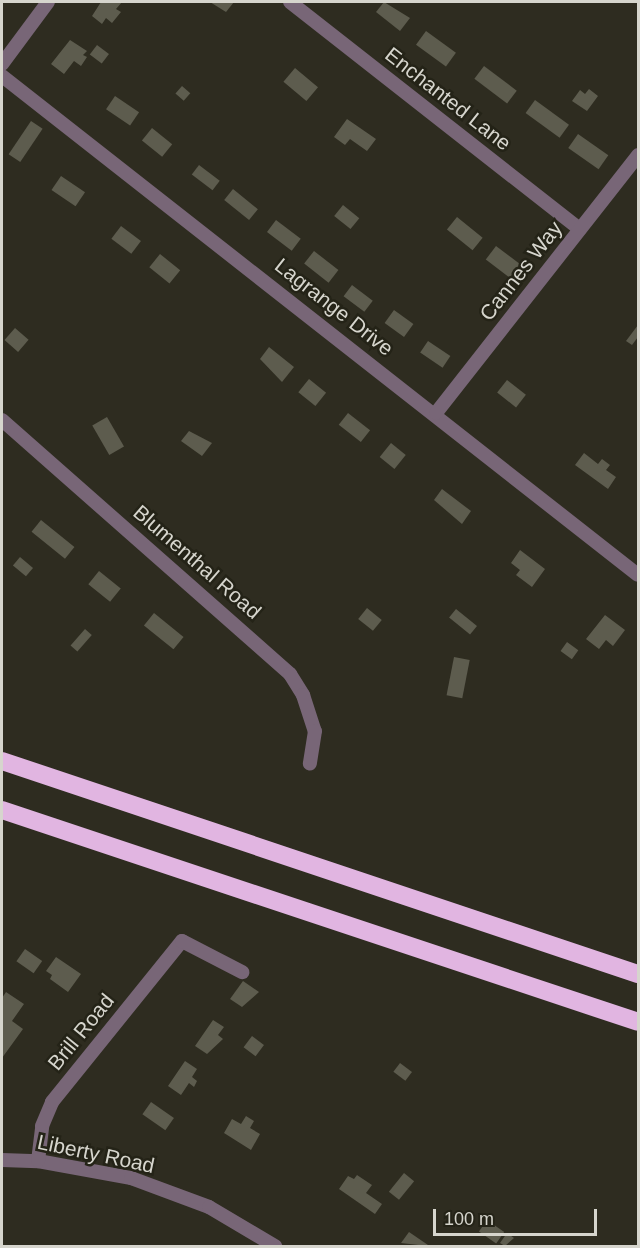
<!DOCTYPE html>
<html>
<head>
<meta charset="utf-8">
<style>
	body { margin:0 }
	#map { position:relative; width:640px; height:1248px; overflow:hidden; background:#2e2c20; font-family:Helvetica,sans-serif }
	div>[style] { position:absolute }
	[style*='--x'] { left:calc(var(--x)*1px); top:calc(var(--y)*1px); width:calc(var(--w)*1px); rotate:calc(var(--a)*1deg) }
	.building>* { inset:0; background:#5d5c4e; transform-origin:0 0 }
	.minor>* { height:14px; margin:-7px; padding:0 7px; transform-origin:7px; border-radius:7px; background:#786677 }
	.highway>* { height:18px; margin:-9px; padding:0 9px; transform-origin:9px; border-radius:9px; background:#e1b5e1 }
	span { translate:-50% -50%; white-space:nowrap; text-align:center; line-height:1.15; -webkit-text-stroke:5px #242317; paint-order:stroke }
	.street-label { font-size:21px; color:#d6d5cd }
	.frame { position:absolute; inset:0; border:3px solid #d6d5cd; pointer-events:none }
	.scale { position:absolute; left:433px; top:1209px; width:164px; height:27px; box-sizing:border-box; border:3px solid #d6d5cd; border-top:0; padding-left:8px; font-size:18px; line-height:21px; white-space:nowrap; color:#d6d5cd; -webkit-text-stroke:4px #242317; paint-order:stroke }
</style>
</head>
<body>
<div id="map">
	<div class="building">
		<i style="clip-path:polygon(101px 2px,122px 2px,116px 9px,121px 12px,112px 23px,106px 18px,102px 24px,92px 16px)"></i>
		<i style="clip-path:polygon(210px 2px,234px 2px,226px 12px)"></i>
		<i style="clip-path:polygon(384px 2px,410px 18px,400px 31px,376px 12px)"></i>
		<i style="left:426px;top:31px;width:37px;height:17px;rotate:36deg"></i>
		<i style="clip-path:polygon(70px 40px,87px 51px,83px 55px,87px 57px,81px 66px,74px 61px,64px 74px,51px 64px)"></i>
		<i style="left:97px;top:45px;width:15px;height:12px;rotate:37deg"></i>
		<i style="left:484px;top:66px;width:41px;height:16px;rotate:37deg"></i>
		<i style="left:295px;top:68px;width:30px;height:18px;rotate:40deg"></i>
		<i style="left:182px;top:86px;width:11px;height:10px;rotate:41deg"></i>
		<i style="clip-path:polygon(589px 89px,598px 96px,587px 111px,572px 101px,580px 90px,585px 94px)"></i>
		<i style="left:115px;top:96px;width:29px;height:16px;rotate:34deg"></i>
		<i style="left:535px;top:100px;width:42px;height:16px;rotate:36deg"></i>
		<i style="clip-path:polygon(347px 119px,376px 139px,367px 151px,350px 139px,345px 145px,334px 137px)"></i>
		<i style="left:31px;top:121px;width:14px;height:40px;rotate:34deg"></i>
		<i style="left:152px;top:128px;width:26px;height:16px;rotate:39deg"></i>
		<i style="left:578px;top:134px;width:37px;height:17px;rotate:35deg"></i>
		<i style="left:199px;top:165px;width:26px;height:12px;rotate:37deg"></i>
		<i style="left:61px;top:176px;width:29px;height:17px;rotate:34deg"></i>
		<i style="left:233px;top:189px;width:32px;height:14px;rotate:39deg"></i>
		<i style="left:343px;top:205px;width:21px;height:14px;rotate:39deg"></i>
		<i style="left:457px;top:217px;width:33px;height:16px;rotate:39deg"></i>
		<i style="left:276px;top:220px;width:31px;height:15px;rotate:37deg"></i>
		<i style="left:121px;top:226px;width:25px;height:16px;rotate:37deg"></i>
		<i style="left:496px;top:246px;width:30px;height:17px;rotate:37deg"></i>
		<i style="left:314px;top:251px;width:31px;height:16px;rotate:38deg"></i>
		<i style="left:160px;top:254px;width:26px;height:17px;rotate:39deg"></i>
		<i style="left:352px;top:285px;width:26px;height:14px;rotate:37deg"></i>
		<i style="left:394px;top:310px;width:24px;height:16px;rotate:36deg"></i>
		<i style="clip-path:polygon(638px 325px,638px 337px,632px 345px,626px 341px)"></i>
		<i style="left:15px;top:328px;width:18px;height:16px;rotate:41deg"></i>
		<i style="left:428px;top:341px;width:27px;height:14px;rotate:34deg"></i>
		<i style="clip-path:polygon(269px 347px,294px 367px,282px 382px,260px 359px)"></i>
		<i style="left:309px;top:379px;width:22px;height:17px;rotate:39deg"></i>
		<i style="left:507px;top:380px;width:24px;height:16px;rotate:38deg"></i>
		<i style="left:348px;top:413px;width:28px;height:15px;rotate:38deg"></i>
		<i style="left:107px;top:417px;width:34px;height:17px;rotate:60deg"></i>
		<i style="clip-path:polygon(189px 431px,212px 443px,202px 456px,181px 441px)"></i>
		<i style="left:391px;top:443px;width:19px;height:18px;rotate:39deg"></i>
		<i style="clip-path:polygon(584px 453px,598px 464px,602px 459px,610px 465px,606px 470px,616px 477px,608px 489px,575px 465px)"></i>
		<i style="clip-path:polygon(442px 489px,471px 511px,462px 524px,434px 500px)"></i>
		<i style="left:41px;top:520px;width:43px;height:15px;rotate:39deg"></i>
		<i style="clip-path:polygon(520px 550px,545px 569px,532px 587px,516px 575px,520px 570px,511px 563px)"></i>
		<i style="left:20px;top:557px;width:17px;height:11px;rotate:40deg"></i>
		<i style="left:99px;top:571px;width:28px;height:17px;rotate:39deg"></i>
		<i style="left:367px;top:608px;width:19px;height:14px;rotate:39deg"></i>
		<i style="left:456px;top:609px;width:27px;height:11px;rotate:39deg"></i>
		<i style="left:154px;top:613px;width:38px;height:16px;rotate:39deg"></i>
		<i style="clip-path:polygon(605px 615px,625px 630px,613px 646px,606px 640px,599px 649px,586px 639px)"></i>
		<i style="left:85px;top:629px;width:9px;height:22px;rotate:41deg"></i>
		<i style="left:567px;top:642px;width:14px;height:11px;rotate:36deg"></i>
		<i style="left:454px;top:657px;width:16px;height:39px;rotate:11deg"></i>
		<i style="left:25px;top:949px;width:21px;height:15px;rotate:35deg"></i>
		<i style="clip-path:polygon(56px 957px,81px 974px,68px 992px,50px 979px,52px 975px,46px 971px)"></i>
		<i style="clip-path:polygon(243px 981px,259px 992px,242px 1007px,230px 999px)"></i>
		<i style="clip-path:polygon(6px 992px,24px 1004px,12px 1021px,23px 1029px,2px 1058px,2px 998px)"></i>
		<i style="clip-path:polygon(213px 1020px,224px 1027px,218px 1035px,223px 1039px,207px 1054px,195px 1046px)"></i>
		<i style="left:252px;top:1036px;width:15px;height:14px;rotate:37deg"></i>
		<i style="clip-path:polygon(185px 1061px,197px 1069px,192px 1077px,197px 1081px,194px 1087px,189px 1083px,181px 1095px,168px 1086px)"></i>
		<i style="left:400px;top:1063px;width:15px;height:11px;rotate:37deg"></i>
		<i style="left:151px;top:1102px;width:28px;height:15px;rotate:35deg"></i>
		<i style="clip-path:polygon(246px 1116px,254px 1121px,250px 1128px,260px 1134px,251px 1150px,224px 1133px,232px 1119px,241px 1124px)"></i>
		<i style="left:404px;top:1173px;width:13px;height:24px;rotate:39deg"></i>
		<i style="clip-path:polygon(357px 1175px,372px 1185px,366px 1193px,382px 1204px,375px 1214px,339px 1189px,348px 1176px,354px 1179px)"></i>
		<i style="left:487px;top:1220px;width:21px;height:14px;rotate:35deg"></i>
		<i style="clip-path:polygon(409px 1232px,428px 1245px,427px 1246px,401px 1243px)"></i>
		<i style="clip-path:polygon(507px 1233px,514px 1238px,505px 1246px,500px 1243px)"></i>
	</div>
	<div class="minor">
		<i style="--x:290;--y:2;--w:368;--a:38.1"></i>
		<i style="--x:2;--y:64;--w:77;--a:-53.4"></i>
		<i style="--x:2;--y:76;--w:808;--a:38.12"></i>
		<i style="--x:436;--y:413;--w:328;--a:-51.9"></i>
		<i style="--x:2;--y:420;--w:384;--a:41.4"></i>
		<i style="--x:290;--y:674;--w:25;--a:58"></i>
		<i style="--x:303;--y:695;--w:38;--a:72"></i>
		<i style="--x:315;--y:731;--w:33;--a:99"></i>
		<i style="--x:2;--y:1160;--w:36;--a:2"></i>
		<i style="--x:38;--y:1161;--w:95;--a:10.4"></i>
		<i style="--x:131;--y:1178;--w:83;--a:20.4"></i>
		<i style="--x:209;--y:1207;--w:77;--a:30.6"></i>
		<i style="--x:38;--y:1161;--w:35;--a:-83"></i>
		<i style="--x:42;--y:1126;--w:26;--a:-67"></i>
		<i style="--x:52;--y:1102;--w:207;--a:-51.1"></i>
		<i style="--x:182;--y:941;--w:68;--a:27.3"></i>
	</div>
	<div class="highway">
		<i style="--x:2;--y:761;--w:671;--a:18.52"></i>
		<i style="--x:2;--y:810;--w:670;--a:18.43"></i>
	</div>
	<div class="street-label">
		<span style="left:448px;top:99px;rotate:38deg">Enchanted Lane</span>
		<span style="left:521px;top:271px;rotate:-52deg">Cannes Way</span>
		<span style="left:334px;top:307px;rotate:38deg">Lagrange Drive</span>
		<span style="left:197px;top:562px;rotate:41deg">Blumenthal Road</span>
		<span style="left:81px;top:1032px;rotate:-51deg">Brill Road</span>
		<span style="left:96px;top:1154px;rotate:12deg">Liberty Road</span>
	</div>
	<div class="frame"></div>
	<div class="scale">100 m</div>
</div>
</body>
</html>
